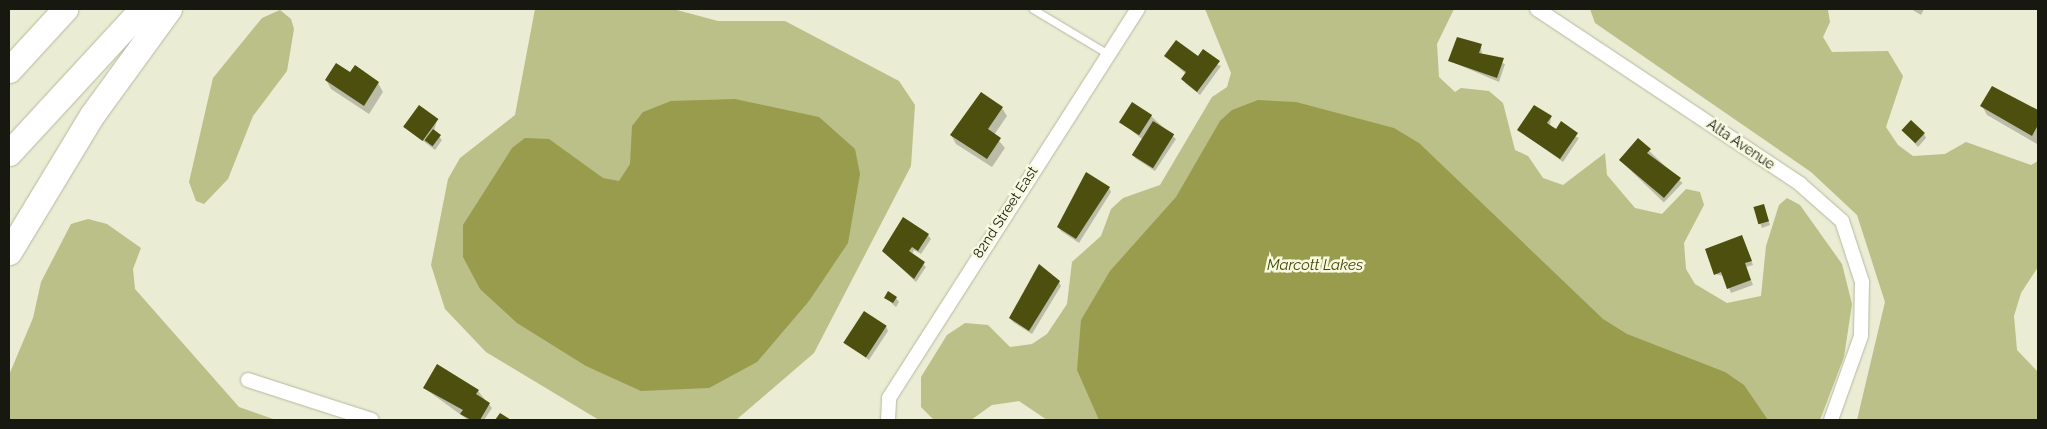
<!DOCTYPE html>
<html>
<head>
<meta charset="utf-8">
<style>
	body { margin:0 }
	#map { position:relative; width:2047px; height:429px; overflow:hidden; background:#eaecd3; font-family:Raleway,sans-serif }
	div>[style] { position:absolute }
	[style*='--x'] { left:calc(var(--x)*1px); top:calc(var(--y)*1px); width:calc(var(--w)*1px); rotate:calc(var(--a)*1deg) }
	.green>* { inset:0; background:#bbbf88 }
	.water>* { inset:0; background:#989c4c }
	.shadow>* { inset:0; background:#0003; transform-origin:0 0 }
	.building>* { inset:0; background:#4d4f0e; transform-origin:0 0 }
	.roads { filter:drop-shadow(0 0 1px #b6b9a0) drop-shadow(0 0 1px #b6b9a0) }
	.lane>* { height:7px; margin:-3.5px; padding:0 3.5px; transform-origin:3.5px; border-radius:3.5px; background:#fff }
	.street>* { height:14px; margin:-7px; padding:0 7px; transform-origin:7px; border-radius:7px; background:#fff }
	.highway>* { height:25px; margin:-12.5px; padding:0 12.5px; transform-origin:12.5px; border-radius:12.5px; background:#fff }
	span { translate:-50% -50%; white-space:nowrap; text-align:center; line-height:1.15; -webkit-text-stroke:5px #f7fae0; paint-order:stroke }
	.street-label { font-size:14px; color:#17180f }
	.water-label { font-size:15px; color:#444605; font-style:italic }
	.frame { position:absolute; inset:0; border:10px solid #17180f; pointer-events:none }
</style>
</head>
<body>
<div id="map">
	<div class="green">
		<i style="clip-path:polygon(535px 9px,673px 9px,718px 21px,785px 21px,899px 81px,915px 105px,911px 166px,814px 353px,736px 420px,599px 420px,486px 352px,445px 309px,431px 265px,448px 179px,460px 158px,515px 115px)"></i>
		<i style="clip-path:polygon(1205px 9px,1454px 9px,1437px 44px,1439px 77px,1455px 92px,1461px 88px,1489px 91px,1503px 103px,1515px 150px,1528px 156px,1543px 178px,1563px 185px,1605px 153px,1607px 175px,1635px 208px,1662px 214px,1686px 189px,1700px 192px,1704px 205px,1684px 243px,1686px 269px,1695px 284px,1727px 303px,1761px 296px,1766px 246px,1779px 205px,1787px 198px,1800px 205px,1842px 264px,1852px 304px,1844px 357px,1820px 420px,1047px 420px,1019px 401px,992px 405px,971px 420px,934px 420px,921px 407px,921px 377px,947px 335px,965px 323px,988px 325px,1010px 347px,1032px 344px,1047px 334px,1067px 304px,1072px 262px,1101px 236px,1111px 209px,1123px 198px,1160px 185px,1212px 97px,1227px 87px,1231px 73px)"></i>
		<i style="clip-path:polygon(1590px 9px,1828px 10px,1830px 22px,1823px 37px,1832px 52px,1888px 51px,1903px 76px,1886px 127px,1898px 145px,1913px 156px,1945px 154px,1966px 142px,2031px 165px,2038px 161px,2038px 267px,2021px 293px,2014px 316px,2017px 350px,2038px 372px,2038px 420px,1857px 420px,1885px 302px,1857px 215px,1811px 172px,1595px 23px)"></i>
		<i style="clip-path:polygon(280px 10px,291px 19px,294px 29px,287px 71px,253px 116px,228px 179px,204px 204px,196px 201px,189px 182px,213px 78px,262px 18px)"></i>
		<i style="clip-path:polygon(88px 219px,107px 224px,141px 248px,133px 269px,135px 289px,239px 407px,276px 420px,9px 420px,9px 375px,33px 318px,41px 282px,71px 224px)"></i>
	</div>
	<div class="water">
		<i style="clip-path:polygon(735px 99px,819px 117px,855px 149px,860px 174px,848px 243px,809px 301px,757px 362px,709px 388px,641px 391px,586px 366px,517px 323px,480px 289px,463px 257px,463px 225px,512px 148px,525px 138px,549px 139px,603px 178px,619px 181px,630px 164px,632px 126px,643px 112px,671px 101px)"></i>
		<i style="clip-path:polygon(1258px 100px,1296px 102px,1394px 128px,1419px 143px,1603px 319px,1627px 334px,1725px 372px,1744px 385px,1768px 420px,1099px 420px,1077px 370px,1081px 320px,1110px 271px,1176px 197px,1220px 121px,1232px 110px)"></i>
	</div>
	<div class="shadow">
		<i style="clip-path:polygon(1911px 9px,1924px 9px,1921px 15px)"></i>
		<i style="clip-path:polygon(1481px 45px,1482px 55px,1505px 64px,1499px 82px,1450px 61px)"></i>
		<i style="clip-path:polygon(1166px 56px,1198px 58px,1221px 66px,1200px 95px,1185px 83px,1186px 74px)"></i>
		<i style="clip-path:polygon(350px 74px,378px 83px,383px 92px,369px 114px,331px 89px,326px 80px)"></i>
		<i style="clip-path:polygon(1993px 88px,2038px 112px,2037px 144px,1987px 115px,1982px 106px)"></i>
		<i style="clip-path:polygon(1002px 108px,1007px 116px,994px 135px,1005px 148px,992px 167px,956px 144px,951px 135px)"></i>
		<i style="clip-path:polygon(1151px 116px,1176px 139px,1155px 171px,1135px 158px,1133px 154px,1142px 139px,1121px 122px)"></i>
		<i style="clip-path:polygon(1551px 117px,1550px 126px,1579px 138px,1563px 162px,1519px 130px)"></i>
		<i style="clip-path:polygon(437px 120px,434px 131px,442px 140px,435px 150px,405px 127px)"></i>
		<i style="clip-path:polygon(1903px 130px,1924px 134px,1926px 138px,1918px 147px)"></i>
		<i style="left:1638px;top:140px;width:62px;height:27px;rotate:44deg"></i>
		<i style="clip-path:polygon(1109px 188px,1111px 192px,1079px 243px,1061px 231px,1058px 227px)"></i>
		<i style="clip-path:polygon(1754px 208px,1765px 210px,1770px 225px,1762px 228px)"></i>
		<i style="clip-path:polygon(928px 235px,931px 239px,921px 254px,914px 250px,912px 254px,926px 267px,916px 282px,883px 251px)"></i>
		<i style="clip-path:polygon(1742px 237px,1753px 265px,1746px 267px,1753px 285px,1731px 293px,1724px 276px,1715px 274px)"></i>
		<i style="clip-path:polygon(1059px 282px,1061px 286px,1032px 334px,1013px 322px,1010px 318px)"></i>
		<i style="clip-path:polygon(886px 298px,896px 298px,899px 302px,896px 307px)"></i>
		<i style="clip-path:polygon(886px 326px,888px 331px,869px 360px,846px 343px)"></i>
		<i style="clip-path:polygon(424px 388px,478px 391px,492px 408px,484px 420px,468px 420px)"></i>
	</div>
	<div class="building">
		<i style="clip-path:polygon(1457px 37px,1482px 44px,1479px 53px,1504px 58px,1497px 78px,1448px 61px)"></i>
		<i style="clip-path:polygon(1176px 40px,1198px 56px,1203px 49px,1220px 61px,1197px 92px,1181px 79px,1186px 72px,1164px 56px)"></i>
		<i style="clip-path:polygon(336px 63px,350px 72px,355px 65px,379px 82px,364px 106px,325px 80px)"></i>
		<i style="clip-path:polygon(1992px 86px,2038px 110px,2038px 125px,2032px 136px,1980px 106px)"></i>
		<i style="clip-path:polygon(981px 92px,1003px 107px,988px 129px,1001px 138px,987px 159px,950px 135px)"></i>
		<i style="left:1132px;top:102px;width:24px;height:24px;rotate:33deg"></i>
		<i style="left:419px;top:105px;width:24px;height:27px;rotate:36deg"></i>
		<i style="clip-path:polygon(1534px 105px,1552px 116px,1547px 123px,1556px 129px,1561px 121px,1578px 133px,1560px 159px,1517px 130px)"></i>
		<i style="left:1911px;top:120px;width:19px;height:14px;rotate:43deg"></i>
		<i style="left:1153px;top:121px;width:25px;height:40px;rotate:32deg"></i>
		<i style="left:433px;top:129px;width:10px;height:14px;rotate:37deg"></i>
		<i style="clip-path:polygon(1638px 138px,1651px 149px,1647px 153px,1681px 178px,1664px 198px,1619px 160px)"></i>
		<i style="clip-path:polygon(1086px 172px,1110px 187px,1076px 239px,1057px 227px)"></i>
		<i style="left:1764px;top:204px;width:18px;height:11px;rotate:74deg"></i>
		<i style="clip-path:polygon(903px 217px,929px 234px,918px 251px,912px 247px,909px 251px,925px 262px,914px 279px,882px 251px)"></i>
		<i style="clip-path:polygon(1742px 235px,1752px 261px,1745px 263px,1751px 280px,1727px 289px,1721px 272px,1714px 275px,1705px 249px)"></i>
		<i style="clip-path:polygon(1039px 264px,1060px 281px,1029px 331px,1009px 318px)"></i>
		<i style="clip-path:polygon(888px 291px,897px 297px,893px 303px,884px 298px)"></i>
		<i style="left:864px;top:311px;width:27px;height:38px;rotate:33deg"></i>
		<i style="clip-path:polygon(437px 364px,479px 390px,476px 394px,490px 403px,480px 420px,471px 420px,460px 414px,463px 410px,423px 388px)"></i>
		<i style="clip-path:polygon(500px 413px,511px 420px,495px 420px)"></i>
	</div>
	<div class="roads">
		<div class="lane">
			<i style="--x:1033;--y:9;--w:87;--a:31"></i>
		</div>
		<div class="street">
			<i style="--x:1537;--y:9;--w:316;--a:33.6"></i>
			<i style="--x:1800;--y:184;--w:56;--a:41.4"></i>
			<i style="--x:1842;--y:221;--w:64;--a:71.8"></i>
			<i style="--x:1862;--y:282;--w:54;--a:91.1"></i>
			<i style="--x:1861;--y:336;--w:89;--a:109.7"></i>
			<i style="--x:248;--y:380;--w:130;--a:17.9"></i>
			<i style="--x:888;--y:420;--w:22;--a:-87"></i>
			<i style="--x:889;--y:398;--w:462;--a:-57.4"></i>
		</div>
		<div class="highway">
			<i style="--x:9;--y:70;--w:83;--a:-47.4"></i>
			<i style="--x:9;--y:153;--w:196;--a:-47.3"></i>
			<i style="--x:9;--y:252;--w:160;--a:-58.8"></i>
			<i style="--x:92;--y:115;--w:131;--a:-54"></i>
		</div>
	</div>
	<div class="street-label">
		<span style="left:1741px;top:144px;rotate:34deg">Alta Avenue</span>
		<span style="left:1005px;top:212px;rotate:-57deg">82nd Street East</span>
	</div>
	<div class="water-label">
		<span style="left:1315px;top:266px">Marcott Lakes</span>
	</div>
	<div class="frame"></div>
</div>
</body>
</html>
